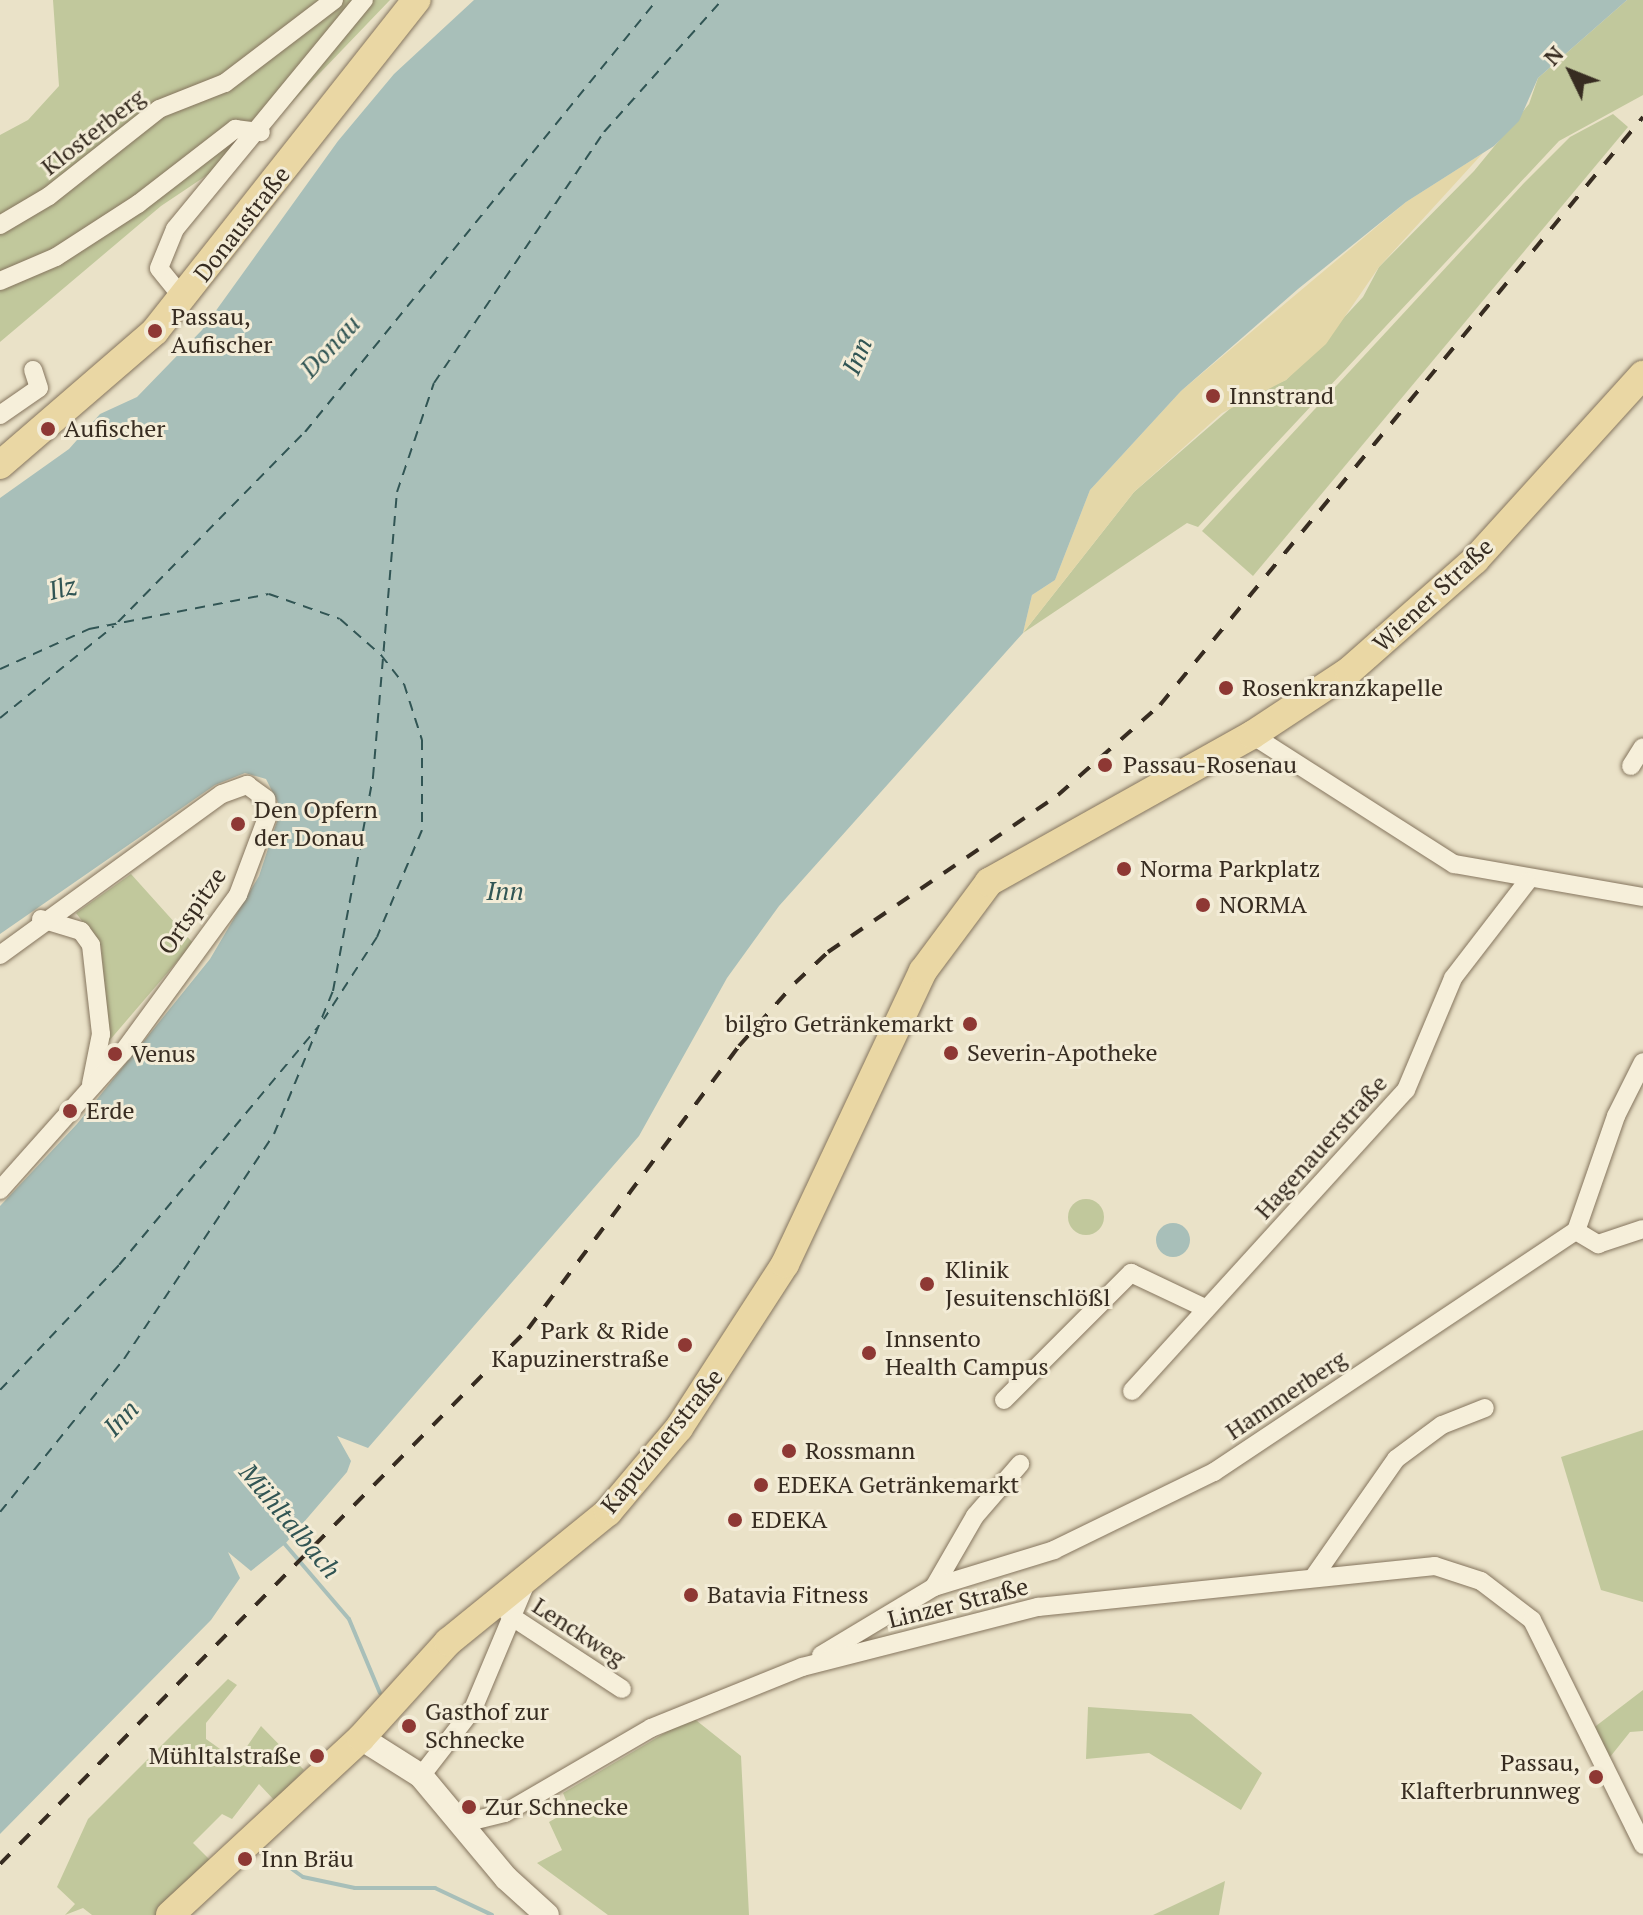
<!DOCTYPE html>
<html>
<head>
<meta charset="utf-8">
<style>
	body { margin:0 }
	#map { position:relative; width:1643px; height:1915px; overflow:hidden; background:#eae2c8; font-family:"PT Serif",serif }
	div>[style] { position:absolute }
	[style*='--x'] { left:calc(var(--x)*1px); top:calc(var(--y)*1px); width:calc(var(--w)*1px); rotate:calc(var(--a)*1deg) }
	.green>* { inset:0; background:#c1c89c }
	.round { border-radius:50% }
	.sand>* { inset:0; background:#e4d7a8 }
	.water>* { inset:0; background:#a8bfb9 }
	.stream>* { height:4px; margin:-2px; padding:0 2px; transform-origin:2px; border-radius:2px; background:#a8bfb9 }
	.ferry>* { height:2px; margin-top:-1px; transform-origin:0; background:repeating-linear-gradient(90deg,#315554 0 10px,transparent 0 18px) }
	.roads { filter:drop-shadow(0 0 2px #85755e) drop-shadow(0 0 2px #85755e) }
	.street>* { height:18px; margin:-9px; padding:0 9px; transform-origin:9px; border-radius:9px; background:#f6efda }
	.secondary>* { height:24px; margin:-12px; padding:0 12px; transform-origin:12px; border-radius:12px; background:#f6efda }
	.primary>* { height:28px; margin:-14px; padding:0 14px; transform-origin:14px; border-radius:14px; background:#ead7a4 }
	.rail>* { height:4px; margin-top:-2px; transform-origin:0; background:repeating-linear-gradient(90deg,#372c21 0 14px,transparent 0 28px) }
	.dots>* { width:22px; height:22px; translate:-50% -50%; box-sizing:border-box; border:4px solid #f3ecd7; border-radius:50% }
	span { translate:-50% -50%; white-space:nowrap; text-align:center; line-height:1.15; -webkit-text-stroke:6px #f3ecd7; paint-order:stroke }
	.street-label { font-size:24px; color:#372c21 }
	.poi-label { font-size:24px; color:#372c21 }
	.left { translate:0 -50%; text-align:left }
	.right { translate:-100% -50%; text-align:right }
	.water-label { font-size:26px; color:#315554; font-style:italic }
	.north { position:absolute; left:1531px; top:32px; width:80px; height:80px; -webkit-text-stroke:6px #f3ecd7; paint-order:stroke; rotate:313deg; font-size:22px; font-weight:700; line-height:32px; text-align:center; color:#372c21 }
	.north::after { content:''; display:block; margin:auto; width:28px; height:36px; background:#372c21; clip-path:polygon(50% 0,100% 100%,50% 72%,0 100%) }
</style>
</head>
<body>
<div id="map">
	<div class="green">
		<i style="clip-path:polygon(53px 0,390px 0,249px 147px,161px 206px,0 342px,0 135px,28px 120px,59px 86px)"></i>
		<i style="clip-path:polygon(1627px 0,1643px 0,1643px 95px,1559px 141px,1198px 527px,1187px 523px,1023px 633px,1134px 492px,1240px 400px,1286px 380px,1363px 297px,1379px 267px,1474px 171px,1529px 104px,1538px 78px)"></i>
		<i style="clip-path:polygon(1613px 114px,1628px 127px,1253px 576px,1202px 531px,1524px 183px,1570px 137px)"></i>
		<i style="clip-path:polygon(131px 874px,193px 943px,109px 1041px,101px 946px,76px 913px)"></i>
		<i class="round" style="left:1068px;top:1199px;width:36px;height:36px"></i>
		<i style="clip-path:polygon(1643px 1430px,1643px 1602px,1601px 1590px,1561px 1457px)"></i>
		<i style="clip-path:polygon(228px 1679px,237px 1685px,206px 1723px,206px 1739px,237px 1761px,261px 1726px,304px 1770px,275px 1801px,259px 1784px,232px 1819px,222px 1814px,193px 1843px,213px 1863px,159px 1915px,92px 1915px,83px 1908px,65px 1915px,75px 1904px,57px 1887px,88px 1819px)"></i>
		<i style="clip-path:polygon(1643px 1690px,1643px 1731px,1630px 1732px,1606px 1762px,1592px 1729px)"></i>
		<i style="clip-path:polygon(1088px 1707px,1191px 1714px,1262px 1773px,1241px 1810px,1149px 1753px,1086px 1759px)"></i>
		<i style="clip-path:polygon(692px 1717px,741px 1756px,749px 1915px,608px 1915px,537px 1863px,562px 1850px,549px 1822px,570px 1810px,563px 1793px)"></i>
		<i style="clip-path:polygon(1225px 1881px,1219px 1915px,1153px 1915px)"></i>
	</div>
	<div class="sand">
		<i style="clip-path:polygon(1483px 153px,1379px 267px,1326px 344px,1286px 380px,1222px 413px,1134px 492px,1023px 633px,1032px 595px,1055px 580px,1090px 490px,1181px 391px,1406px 202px)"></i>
	</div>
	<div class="water">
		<i style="clip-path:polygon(474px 0,1627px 0,1538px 78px,1519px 121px,1494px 146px,1406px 202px,1298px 289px,1181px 391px,1090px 490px,1055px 580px,1032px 595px,1023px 633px,779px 906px,727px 978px,639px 1136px,368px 1448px,337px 1436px,351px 1461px,347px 1472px,285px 1544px,251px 1571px,228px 1552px,240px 1578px,211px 1620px,0 1834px,0 1206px,77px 1124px,210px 959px,259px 876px,281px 809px,266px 779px,245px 773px,215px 785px,0 934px,0 498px,69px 449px,100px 414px,137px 397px,202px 330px,338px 141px,394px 74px)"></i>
		<i class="round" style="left:1156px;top:1223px;width:34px;height:34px"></i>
	</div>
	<div class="stream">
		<i style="--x:283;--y:1542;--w:101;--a:49.4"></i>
		<i style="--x:349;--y:1619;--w:80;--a:67.3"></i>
		<i style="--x:260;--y:1846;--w:53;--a:35.8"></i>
		<i style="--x:303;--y:1877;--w:53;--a:11.9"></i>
		<i style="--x:355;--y:1888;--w:80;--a:0"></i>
		<i style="--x:435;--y:1888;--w:63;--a:25.3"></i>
	</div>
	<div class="ferry">
		<i style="--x:118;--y:622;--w:267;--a:-45.5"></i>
		<i style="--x:305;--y:432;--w:557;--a:-50.83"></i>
		<i style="--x:0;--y:669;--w:98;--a:-24.2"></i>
		<i style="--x:89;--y:629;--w:183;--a:-11"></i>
		<i style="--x:269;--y:594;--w:75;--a:19.4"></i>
		<i style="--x:340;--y:619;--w:55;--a:41.3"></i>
		<i style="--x:381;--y:655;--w:37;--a:52"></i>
		<i style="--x:404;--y:684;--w:59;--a:72.2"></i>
		<i style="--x:422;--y:740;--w:90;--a:90"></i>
		<i style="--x:422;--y:830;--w:116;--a:112.8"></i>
		<i style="--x:377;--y:937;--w:98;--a:122.9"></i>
		<i style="--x:0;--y:718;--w:146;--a:-38.9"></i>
		<i style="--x:0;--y:1390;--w:173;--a:-46.4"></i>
		<i style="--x:119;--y:1265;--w:310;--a:-50.1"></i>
		<i style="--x:0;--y:1512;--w:197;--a:-51"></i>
		<i style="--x:124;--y:1359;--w:270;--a:-56.3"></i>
		<i style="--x:274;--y:1134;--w:155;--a:-67.6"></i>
		<i style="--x:333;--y:991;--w:218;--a:-79.4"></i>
		<i style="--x:373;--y:777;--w:286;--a:-85.2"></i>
		<i style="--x:397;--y:492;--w:115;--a:-71.3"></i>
		<i style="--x:434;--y:383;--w:303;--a:-55.9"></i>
		<i style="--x:604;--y:132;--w:177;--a:-48.2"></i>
	</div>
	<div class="roads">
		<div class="street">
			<i style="--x:0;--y:225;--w:57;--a:-30.6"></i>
			<i style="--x:49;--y:196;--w:140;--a:-38.3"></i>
			<i style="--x:159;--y:109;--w:71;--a:-21.5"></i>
			<i style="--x:225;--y:83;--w:137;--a:-37.3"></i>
			<i style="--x:0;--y:281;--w:61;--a:-23.2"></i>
			<i style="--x:56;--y:257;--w:98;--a:-32.9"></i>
			<i style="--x:138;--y:204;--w:123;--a:-37.7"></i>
			<i style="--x:235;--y:129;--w:26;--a:7"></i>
			<i style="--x:183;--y:298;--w:38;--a:-129"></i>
			<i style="--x:159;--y:268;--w:42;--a:-67.7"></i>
			<i style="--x:175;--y:229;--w:297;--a:-50.5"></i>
			<i style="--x:0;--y:415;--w:47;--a:-34.7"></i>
			<i style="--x:39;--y:388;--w:19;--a:-108"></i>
			<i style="--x:1252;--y:735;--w:240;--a:32.6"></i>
			<i style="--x:1454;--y:864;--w:192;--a:9.9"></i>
			<i style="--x:1631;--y:766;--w:22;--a:-58"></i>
			<i style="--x:41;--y:919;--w:42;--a:16.7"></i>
			<i style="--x:81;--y:931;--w:17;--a:54"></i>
			<i style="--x:91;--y:945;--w:90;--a:83.6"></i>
			<i style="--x:101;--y:1034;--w:51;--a:101.3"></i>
			<i style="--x:0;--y:955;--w:274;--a:-36"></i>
			<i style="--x:222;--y:794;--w:27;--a:-20"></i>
			<i style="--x:247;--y:785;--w:24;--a:36"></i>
			<i style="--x:266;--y:799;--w:16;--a:83"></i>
			<i style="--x:268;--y:815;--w:85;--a:110.6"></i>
			<i style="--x:238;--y:895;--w:195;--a:126.2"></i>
			<i style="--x:123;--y:1052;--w:185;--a:131.7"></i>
			<i style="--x:1576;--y:1231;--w:122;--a:-70.8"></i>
			<i style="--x:1616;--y:1116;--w:60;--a:-63.4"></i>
			<i style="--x:1132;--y:1391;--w:407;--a:-47.7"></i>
			<i style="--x:1406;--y:1090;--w:121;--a:-67.2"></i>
			<i style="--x:1453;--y:978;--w:121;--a:-52.4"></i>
			<i style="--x:1004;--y:1400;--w:180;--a:-45"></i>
			<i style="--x:1131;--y:1273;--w:82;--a:25.3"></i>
			<i style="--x:1313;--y:1578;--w:145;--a:-55.1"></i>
			<i style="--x:1396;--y:1459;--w:57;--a:-36.5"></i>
			<i style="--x:1442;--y:1425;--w:46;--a:-21.6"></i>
			<i style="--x:934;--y:1587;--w:82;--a:-60"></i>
			<i style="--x:975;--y:1516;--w:69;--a:-49.1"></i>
			<i style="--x:509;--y:1615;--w:135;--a:33.2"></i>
			<i style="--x:821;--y:1655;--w:132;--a:-31"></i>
			<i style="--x:934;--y:1587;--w:126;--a:-17.1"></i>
			<i style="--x:1054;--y:1550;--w:178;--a:-26"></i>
			<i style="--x:1214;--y:1472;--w:435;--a:-33.7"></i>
			<i style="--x:1576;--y:1231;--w:26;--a:31"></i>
			<i style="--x:1598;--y:1244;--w:47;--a:-18.4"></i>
			<i style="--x:421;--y:1776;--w:85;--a:-52.2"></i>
			<i style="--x:473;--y:1709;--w:134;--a:-67.2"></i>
			<i style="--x:460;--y:1824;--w:46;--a:-13.7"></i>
			<i style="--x:505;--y:1813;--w:169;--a:-30.2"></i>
			<i style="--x:651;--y:1728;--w:163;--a:-22"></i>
			<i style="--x:802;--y:1667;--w:244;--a:-14.3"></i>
			<i style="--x:1038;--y:1607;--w:399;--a:-5.9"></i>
			<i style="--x:1435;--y:1566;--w:48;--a:18.1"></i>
			<i style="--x:1481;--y:1581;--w:64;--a:37.4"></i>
			<i style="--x:1532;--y:1620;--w:251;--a:63.7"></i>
		</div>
		<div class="secondary">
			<i style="--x:361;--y:1738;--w:71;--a:32.3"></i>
			<i style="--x:421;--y:1776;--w:133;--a:50.2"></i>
			<i style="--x:506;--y:1878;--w:55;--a:42.1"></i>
		</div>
		<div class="primary">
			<i style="--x:0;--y:465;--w:205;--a:-40.8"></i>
			<i style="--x:155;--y:331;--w:422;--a:-51.7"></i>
			<i style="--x:170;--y:1915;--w:260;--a:-42.8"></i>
			<i style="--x:361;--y:1738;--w:130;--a:-47.8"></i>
			<i style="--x:448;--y:1642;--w:206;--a:-39.1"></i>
			<i style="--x:608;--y:1512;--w:110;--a:-49.8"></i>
			<i style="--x:679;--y:1428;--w:195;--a:-57.1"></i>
			<i style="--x:785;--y:1264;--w:324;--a:-64.8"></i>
			<i style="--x:923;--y:971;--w:111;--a:-53.4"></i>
			<i style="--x:989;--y:882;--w:301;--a:-29.2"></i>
			<i style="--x:1252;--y:735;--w:116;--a:-33.4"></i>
			<i style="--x:1349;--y:671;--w:168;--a:-41.4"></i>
			<i style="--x:1475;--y:560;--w:250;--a:-47.8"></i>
		</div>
	</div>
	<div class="rail">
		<i style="--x:0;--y:1864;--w:752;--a:-45.38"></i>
		<i style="--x:528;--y:1329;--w:353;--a:-53.3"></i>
		<i style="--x:739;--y:1046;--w:84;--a:-48.4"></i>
		<i style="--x:795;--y:983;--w:45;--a:-43.2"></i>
		<i style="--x:828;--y:952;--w:278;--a:-34.3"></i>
		<i style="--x:1058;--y:795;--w:136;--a:-41.4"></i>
		<i style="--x:1160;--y:705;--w:761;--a:-50.6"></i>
	</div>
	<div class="dots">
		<i style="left:155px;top:331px;background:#8e3834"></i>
		<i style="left:1213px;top:396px;background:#8e3834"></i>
		<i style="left:48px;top:429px;background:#8e3834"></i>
		<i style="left:1226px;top:688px;background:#8e3834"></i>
		<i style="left:1105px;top:765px;background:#8e3834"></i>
		<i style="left:238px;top:824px;background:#8e3834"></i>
		<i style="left:1124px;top:869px;background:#8e3834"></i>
		<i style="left:1203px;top:905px;background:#8e3834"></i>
		<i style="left:970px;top:1024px;background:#8e3834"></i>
		<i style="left:951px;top:1053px;background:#8e3834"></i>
		<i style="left:115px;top:1054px;background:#8e3834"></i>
		<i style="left:70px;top:1111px;background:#8e3834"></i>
		<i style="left:927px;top:1284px;background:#8e3834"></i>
		<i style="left:685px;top:1345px;background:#8e3834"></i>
		<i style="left:869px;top:1353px;background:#8e3834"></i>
		<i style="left:789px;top:1451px;background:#8e3834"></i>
		<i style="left:761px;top:1485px;background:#8e3834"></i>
		<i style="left:735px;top:1520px;background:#8e3834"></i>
		<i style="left:691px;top:1595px;background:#8e3834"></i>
		<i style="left:409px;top:1726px;background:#8e3834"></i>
		<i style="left:317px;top:1756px;background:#8e3834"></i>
		<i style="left:1596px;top:1777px;background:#8e3834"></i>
		<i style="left:469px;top:1807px;background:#8e3834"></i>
		<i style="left:245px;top:1859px;background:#8e3834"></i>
	</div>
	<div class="street-label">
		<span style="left:93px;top:132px;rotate:-38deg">Klosterberg</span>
		<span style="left:242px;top:224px;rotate:-52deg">Donaustraße</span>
		<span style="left:1433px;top:595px;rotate:-43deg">Wiener Straße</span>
		<span style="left:192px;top:911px;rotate:-55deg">Ortspitze</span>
		<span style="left:1321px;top:1147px;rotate:-48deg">Hagenauerstraße</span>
		<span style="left:1286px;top:1395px;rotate:-34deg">Hammerberg</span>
		<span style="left:662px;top:1441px;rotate:-51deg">Kapuzinerstraße</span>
		<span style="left:958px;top:1603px;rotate:-14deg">Linzer Straße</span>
		<span style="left:579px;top:1632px;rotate:33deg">Lenckweg</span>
	</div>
	<div class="poi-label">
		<span class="left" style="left:171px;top:331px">Passau,<br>Aufischer</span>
		<span class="left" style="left:1229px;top:396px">Innstrand</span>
		<span class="left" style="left:64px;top:429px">Aufischer</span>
		<span class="left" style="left:1242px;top:688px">Rosenkranzkapelle</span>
		<span class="left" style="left:1123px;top:765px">Passau-Rosenau</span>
		<span class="left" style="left:254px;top:824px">Den Opfern<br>der Donau</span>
		<span class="left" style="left:1140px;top:869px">Norma Parkplatz</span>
		<span class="left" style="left:1219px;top:905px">NORMA</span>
		<span class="right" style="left:954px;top:1024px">bilgro Getränkemarkt</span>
		<span class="left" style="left:967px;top:1053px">Severin-Apotheke</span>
		<span class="left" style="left:131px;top:1054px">Venus</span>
		<span class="left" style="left:86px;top:1111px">Erde</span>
		<span class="left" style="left:945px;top:1284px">Klinik<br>Jesuitenschlößl</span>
		<span class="right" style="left:669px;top:1345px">Park &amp; Ride<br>Kapuzinerstraße</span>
		<span class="left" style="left:885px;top:1353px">Innsento<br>Health Campus</span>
		<span class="left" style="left:805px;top:1451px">Rossmann</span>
		<span class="left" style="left:777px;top:1485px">EDEKA Getränkemarkt</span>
		<span class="left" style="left:751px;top:1520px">EDEKA</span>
		<span class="left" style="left:707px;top:1595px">Batavia Fitness</span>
		<span class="left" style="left:425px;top:1726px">Gasthof zur<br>Schnecke</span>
		<span class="right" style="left:301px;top:1756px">Mühltalstraße</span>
		<span class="right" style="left:1580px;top:1777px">Passau,<br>Klafterbrunnweg</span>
		<span class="left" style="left:485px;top:1807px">Zur Schnecke</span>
		<span class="left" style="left:261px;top:1859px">Inn Bräu</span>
	</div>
	<div class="water-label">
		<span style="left:330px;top:346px;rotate:-47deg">Donau</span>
		<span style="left:857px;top:356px;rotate:-67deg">Inn</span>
		<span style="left:62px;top:588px;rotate:-15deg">Ilz</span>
		<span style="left:505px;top:891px">Inn</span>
		<span style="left:121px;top:1418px;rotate:-47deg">Inn</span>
		<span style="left:290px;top:1521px;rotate:50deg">Mühltalbach</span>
	</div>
	<div class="north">N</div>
</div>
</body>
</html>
